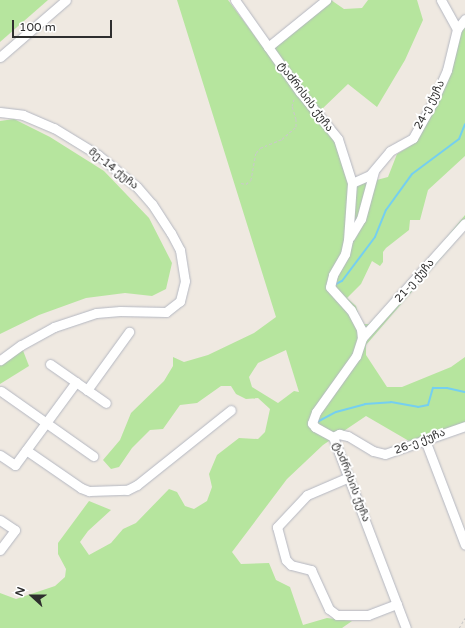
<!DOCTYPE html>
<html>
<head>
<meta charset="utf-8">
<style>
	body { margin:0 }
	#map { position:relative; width:465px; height:628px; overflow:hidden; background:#efe9e1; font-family:"Varela Round","Noto Sans Georgian",sans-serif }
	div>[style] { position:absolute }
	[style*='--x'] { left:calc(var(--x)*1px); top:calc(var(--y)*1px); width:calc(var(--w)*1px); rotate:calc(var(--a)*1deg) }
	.green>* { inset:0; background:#b6e59e }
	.stream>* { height:2px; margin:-1px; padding:0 1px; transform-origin:1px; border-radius:1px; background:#75cff0 }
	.path>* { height:1px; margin-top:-0.5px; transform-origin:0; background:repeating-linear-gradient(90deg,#c9c9c9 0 3px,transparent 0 5px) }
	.roads { filter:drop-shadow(0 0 1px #b4b7c1) drop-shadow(0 0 1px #b4b7c1) }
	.minor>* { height:9px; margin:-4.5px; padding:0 4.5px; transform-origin:4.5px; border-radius:4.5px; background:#fff }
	span { translate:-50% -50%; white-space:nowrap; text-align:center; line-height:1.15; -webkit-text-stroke:4px #fff; paint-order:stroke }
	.street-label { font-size:11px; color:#2e2e2e }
	.north { position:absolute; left:12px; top:576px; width:40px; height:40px; -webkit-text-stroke:3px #fff; paint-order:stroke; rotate:291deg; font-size:11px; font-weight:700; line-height:16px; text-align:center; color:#2e2e2e }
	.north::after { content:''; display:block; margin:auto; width:14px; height:18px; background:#2e2e2e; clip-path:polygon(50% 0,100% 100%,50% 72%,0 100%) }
	.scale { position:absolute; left:12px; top:20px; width:100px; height:18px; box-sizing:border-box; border:2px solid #2e2e2e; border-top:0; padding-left:5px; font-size:12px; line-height:14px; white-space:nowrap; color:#2e2e2e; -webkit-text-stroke:3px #fff; paint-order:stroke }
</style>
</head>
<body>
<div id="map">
	<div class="green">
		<i style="clip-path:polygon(0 0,48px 0,0 42px)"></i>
		<i style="clip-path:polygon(evenodd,177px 0,228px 0,266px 51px,331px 0,344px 9px,362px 8px,368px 0,417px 0,423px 20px,405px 60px,377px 107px,348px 84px,321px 110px,340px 138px,354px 186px,388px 177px,397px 154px,410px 146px,436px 105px,465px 21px,465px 156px,428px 190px,420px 220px,410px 220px,409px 230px,386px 248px,383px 252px,383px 262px,380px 266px,372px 261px,361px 284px,347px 298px,356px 306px,360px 320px,364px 324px,369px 324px,421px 269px,465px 215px,465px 230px,366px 345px,366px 355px,387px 387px,402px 387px,451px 367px,465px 357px,465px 423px,409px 441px,366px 416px,323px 445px,287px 479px,232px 552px,241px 564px,269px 563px,276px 580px,290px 587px,303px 625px,327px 618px,352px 621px,342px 628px,0 628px,0 593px,16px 599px,55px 586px,65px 577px,66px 569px,58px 554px,58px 543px,89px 501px,111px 510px,88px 531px,80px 542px,89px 555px,111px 543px,123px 529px,136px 523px,169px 489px,177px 492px,185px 506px,194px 509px,207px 501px,212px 487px,209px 474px,217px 455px,239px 438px,258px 439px,265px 432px,270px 409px,258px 398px,246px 399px,236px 394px,231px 386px,221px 386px,197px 403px,180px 405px,163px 429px,150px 430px,132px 448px,119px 467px,111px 469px,103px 460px,120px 440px,131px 413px,164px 381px,173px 366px,173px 357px,184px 362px,208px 355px,254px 333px,276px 317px,177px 0,286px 350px,299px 392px,294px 391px,278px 403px,252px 387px,249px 377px,258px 363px,286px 350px)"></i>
		<i style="clip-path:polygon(14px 119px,50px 137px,104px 171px,149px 218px,172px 263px,166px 289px,152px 296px,125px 293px,86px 298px,39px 315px,0 334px,0 121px)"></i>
		<i style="clip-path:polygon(22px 348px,29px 366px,0 384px,0 364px)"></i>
	</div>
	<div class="stream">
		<i style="--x:334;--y:285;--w:9;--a:-27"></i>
		<i style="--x:342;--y:281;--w:55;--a:-53.1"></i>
		<i style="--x:375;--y:237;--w:29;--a:-68"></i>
		<i style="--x:386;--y:210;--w:44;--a:-54.2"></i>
		<i style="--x:412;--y:174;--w:59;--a:-36.7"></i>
		<i style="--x:459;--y:139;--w:16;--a:-68"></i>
		<i style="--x:317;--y:422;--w:21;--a:-28"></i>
		<i style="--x:336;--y:412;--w:30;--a:-15"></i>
		<i style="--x:365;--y:404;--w:26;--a:-4"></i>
		<i style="--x:391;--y:402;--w:27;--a:10"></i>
		<i style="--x:418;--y:407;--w:10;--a:-11"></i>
		<i style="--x:428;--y:405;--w:18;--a:-74"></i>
		<i style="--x:433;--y:388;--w:14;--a:0"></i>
		<i style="--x:447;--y:388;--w:18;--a:13"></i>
	</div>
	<div class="path">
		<i style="--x:241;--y:183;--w:5;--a:11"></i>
		<i style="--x:246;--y:184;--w:6;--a:-39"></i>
		<i style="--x:251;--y:180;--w:27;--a:-80"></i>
		<i style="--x:256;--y:153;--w:6;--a:-51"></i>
		<i style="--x:260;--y:148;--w:24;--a:-22"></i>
		<i style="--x:282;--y:139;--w:18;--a:-41"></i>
		<i style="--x:296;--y:127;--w:8;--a:-90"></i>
		<i style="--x:296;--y:119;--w:14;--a:-107"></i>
		<i style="--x:292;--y:106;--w:7;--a:-74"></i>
		<i style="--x:459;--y:628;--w:12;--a:-59"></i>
	</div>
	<div class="roads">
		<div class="minor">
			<i style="--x:235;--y:0;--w:113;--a:54.8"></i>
			<i style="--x:300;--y:92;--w:60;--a:51"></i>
			<i style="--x:338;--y:139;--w:46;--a:72.3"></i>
			<i style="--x:352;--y:183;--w:57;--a:94"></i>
			<i style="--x:348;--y:240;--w:14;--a:102"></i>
			<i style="--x:345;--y:254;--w:24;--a:120"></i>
			<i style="--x:333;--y:275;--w:12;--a:104"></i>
			<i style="--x:330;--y:287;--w:31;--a:48"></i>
			<i style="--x:351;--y:310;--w:21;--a:62"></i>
			<i style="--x:361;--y:329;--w:9;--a:84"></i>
			<i style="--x:362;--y:338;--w:19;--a:108"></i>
			<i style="--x:356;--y:356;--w:69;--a:125.5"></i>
			<i style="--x:316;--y:412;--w:12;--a:110"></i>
			<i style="--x:312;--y:423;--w:5;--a:53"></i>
			<i style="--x:315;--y:427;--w:21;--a:29"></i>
			<i style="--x:333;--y:437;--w:204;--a:69.1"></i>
			<i style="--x:457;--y:29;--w:13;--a:-51"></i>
			<i style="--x:268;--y:47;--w:75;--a:-39"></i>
			<i style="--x:0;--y:57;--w:87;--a:-40.8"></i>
			<i style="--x:0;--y:112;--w:23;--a:7"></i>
			<i style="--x:23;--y:115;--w:34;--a:23"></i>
			<i style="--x:54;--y:128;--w:52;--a:31.5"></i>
			<i style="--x:98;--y:155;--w:50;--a:39.4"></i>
			<i style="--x:137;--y:187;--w:23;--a:49"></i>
			<i style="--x:152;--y:204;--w:35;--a:57"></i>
			<i style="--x:171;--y:233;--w:19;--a:62"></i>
			<i style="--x:180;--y:250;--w:31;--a:81"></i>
			<i style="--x:185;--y:281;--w:21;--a:104"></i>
			<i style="--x:180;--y:301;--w:18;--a:142"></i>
			<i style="--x:166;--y:312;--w:46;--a:-178.8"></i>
			<i style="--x:120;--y:311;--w:24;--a:175"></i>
			<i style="--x:96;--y:313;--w:44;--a:161.6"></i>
			<i style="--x:54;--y:327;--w:38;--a:151"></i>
			<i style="--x:21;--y:345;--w:26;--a:144"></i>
			<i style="--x:352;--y:183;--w:20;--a:-24"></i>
			<i style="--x:370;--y:175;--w:31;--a:-50"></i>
			<i style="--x:390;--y:151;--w:26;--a:-29"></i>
			<i style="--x:413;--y:138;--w:39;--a:-61"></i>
			<i style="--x:432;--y:104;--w:37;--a:-66"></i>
			<i style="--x:447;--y:70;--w:42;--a:-76.3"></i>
			<i style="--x:457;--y:29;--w:33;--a:-119"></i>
			<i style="--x:350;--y:237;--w:21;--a:-59"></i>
			<i style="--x:361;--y:219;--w:50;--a:-74.8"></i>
			<i style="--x:362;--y:338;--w:154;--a:-48.2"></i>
			<i style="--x:50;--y:364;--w:68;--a:34.9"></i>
			<i style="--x:87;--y:390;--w:72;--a:-54.1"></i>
			<i style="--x:1;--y:391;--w:113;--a:35.2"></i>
			<i style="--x:333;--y:437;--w:7;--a:-27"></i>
			<i style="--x:339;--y:434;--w:9;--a:13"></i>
			<i style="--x:348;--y:436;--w:29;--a:31"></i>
			<i style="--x:373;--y:451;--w:12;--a:14"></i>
			<i style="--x:385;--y:454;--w:85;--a:-19.3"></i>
			<i style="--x:425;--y:440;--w:112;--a:69.1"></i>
			<i style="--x:26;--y:450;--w:67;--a:34.6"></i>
			<i style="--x:81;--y:488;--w:9;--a:21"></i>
			<i style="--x:89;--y:491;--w:38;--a:-2"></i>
			<i style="--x:127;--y:490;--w:11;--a:-27"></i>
			<i style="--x:137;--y:485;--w:120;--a:-38.6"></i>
			<i style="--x:0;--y:455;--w:18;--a:34"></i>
			<i style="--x:15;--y:465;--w:103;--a:-53.7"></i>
			<i style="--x:349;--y:477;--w:46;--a:156.8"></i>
			<i style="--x:307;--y:495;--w:44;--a:133.2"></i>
			<i style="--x:277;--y:527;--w:34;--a:75"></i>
			<i style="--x:286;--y:560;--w:7;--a:45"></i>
			<i style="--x:291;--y:565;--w:21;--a:14"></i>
			<i style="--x:311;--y:570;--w:43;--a:65.2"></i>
			<i style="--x:329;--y:609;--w:10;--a:37"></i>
			<i style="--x:337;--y:615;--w:31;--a:0"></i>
			<i style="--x:368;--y:615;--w:31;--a:-21"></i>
			<i style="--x:0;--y:520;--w:18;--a:34"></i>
			<i style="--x:15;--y:530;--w:25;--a:127"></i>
		</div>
	</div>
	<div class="street-label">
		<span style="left:305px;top:97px;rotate:53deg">ტაძრისის ქუჩა</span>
		<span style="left:430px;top:105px;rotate:-63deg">24-ე ქუჩა</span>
		<span style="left:113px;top:169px;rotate:38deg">მე-14 ქუჩა</span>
		<span style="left:415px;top:281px;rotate:-49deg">21-ე ქუჩა</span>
		<span style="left:420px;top:442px;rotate:-21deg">26-ე ქუჩა</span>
		<span style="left:351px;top:482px;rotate:69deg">ტაძრისის ქუჩა</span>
	</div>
	<div class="north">N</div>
	<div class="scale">100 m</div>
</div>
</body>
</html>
